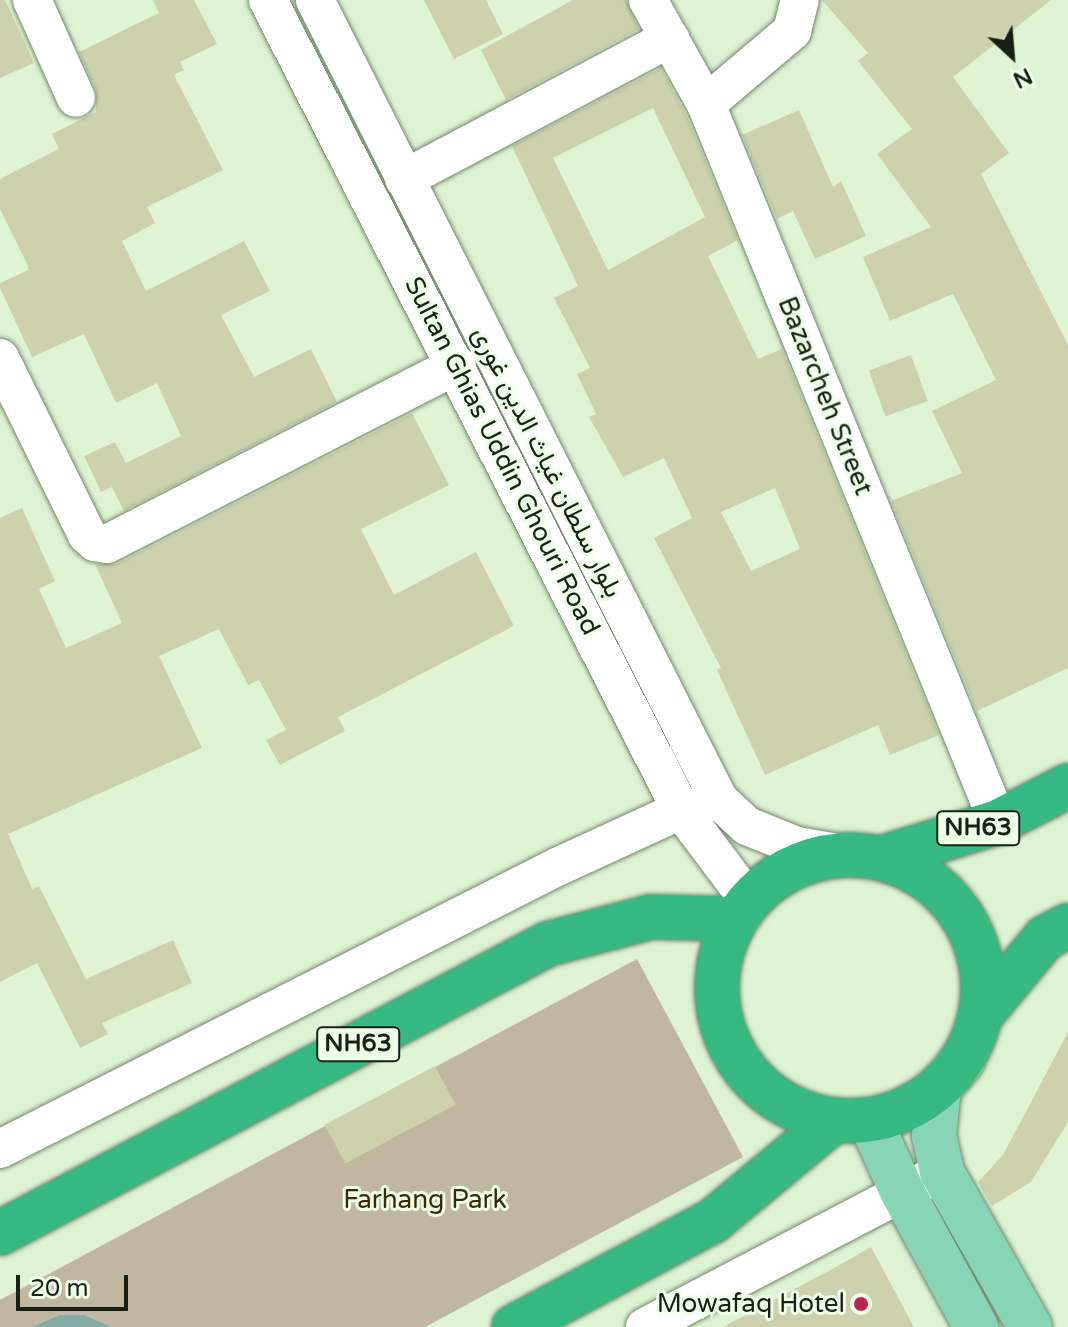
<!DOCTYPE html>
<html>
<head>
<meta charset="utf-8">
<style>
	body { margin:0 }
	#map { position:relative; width:1068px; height:1327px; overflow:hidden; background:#ddf3d4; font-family:"Varela Round",Vazirmatn,sans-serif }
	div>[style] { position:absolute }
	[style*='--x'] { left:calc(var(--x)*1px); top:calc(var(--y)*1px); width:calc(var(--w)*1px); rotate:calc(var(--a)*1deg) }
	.green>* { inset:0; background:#c1b7a1 }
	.water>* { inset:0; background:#84aba6 }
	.building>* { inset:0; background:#ced1ae; transform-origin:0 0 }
	.roads { filter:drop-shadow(0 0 2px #74876c) drop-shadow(0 0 2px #74876c) }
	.minor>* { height:38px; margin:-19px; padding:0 19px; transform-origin:19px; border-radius:19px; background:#fff }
	.major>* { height:44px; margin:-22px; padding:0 22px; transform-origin:22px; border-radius:22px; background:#87d5b5 }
	.highway>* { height:44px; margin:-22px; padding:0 22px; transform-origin:22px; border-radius:22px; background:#37b984 }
	.highway>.ring { margin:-22px; padding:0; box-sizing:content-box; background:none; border:44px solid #37b984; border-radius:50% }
	.dots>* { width:22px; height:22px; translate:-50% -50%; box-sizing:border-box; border:4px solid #edffe6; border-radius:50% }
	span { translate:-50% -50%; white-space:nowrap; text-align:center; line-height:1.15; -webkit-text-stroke:6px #edffe6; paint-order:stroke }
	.shield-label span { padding:2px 6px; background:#edffe6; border:2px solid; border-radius:6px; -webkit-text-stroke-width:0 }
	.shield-label { font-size:24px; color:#192116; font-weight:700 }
	.street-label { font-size:26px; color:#192116 }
	.park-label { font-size:26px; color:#3a2a02 }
	.poi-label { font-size:26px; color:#192116 }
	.right { translate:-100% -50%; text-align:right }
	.north { position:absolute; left:972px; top:16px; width:80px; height:80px; -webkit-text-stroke:6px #edffe6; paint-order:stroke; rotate:154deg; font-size:22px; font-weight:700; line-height:32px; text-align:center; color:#192116 }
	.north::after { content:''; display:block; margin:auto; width:28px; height:36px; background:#192116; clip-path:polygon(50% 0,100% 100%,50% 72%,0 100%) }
	.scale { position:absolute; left:16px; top:1275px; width:112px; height:36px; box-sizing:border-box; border:4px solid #192116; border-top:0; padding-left:10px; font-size:24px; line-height:28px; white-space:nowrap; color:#192116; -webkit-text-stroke:6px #edffe6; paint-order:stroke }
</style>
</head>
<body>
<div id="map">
	<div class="green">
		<i style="clip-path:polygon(637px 959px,743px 1157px,425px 1327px,0 1327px,0 1300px)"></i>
	</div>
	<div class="water">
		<i style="clip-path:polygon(60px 1315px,84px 1315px,111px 1327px,32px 1327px)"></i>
	</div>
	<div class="building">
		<i style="clip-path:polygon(0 0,5px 0,34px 63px,0 78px)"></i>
		<i style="clip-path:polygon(153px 0,194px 0,217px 44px,180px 62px,184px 70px,174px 75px,223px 170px,147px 207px,155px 223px,122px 241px,146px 291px,244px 241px,270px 291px,221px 315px,254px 377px,311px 349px,337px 402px,124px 511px,112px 487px,101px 492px,84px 456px,115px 442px,126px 463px,181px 436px,157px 383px,116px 403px,84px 334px,32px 357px,0 288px,0 283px,28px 270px,28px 266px,0 209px,0 179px,59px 149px,52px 134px,96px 112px,96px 90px,79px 52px,159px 13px)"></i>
		<i style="clip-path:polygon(424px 0,486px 0,503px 34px,454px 59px)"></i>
		<i style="clip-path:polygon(573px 0,626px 0,639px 29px,506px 100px,481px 50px)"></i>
		<i style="clip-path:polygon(822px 0,1051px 0,953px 77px,1009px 153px,981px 174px,1068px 345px,1068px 668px,977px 711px,891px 501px,962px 473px,932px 411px,996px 380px,953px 294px,890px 321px,863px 257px,931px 227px,877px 154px,912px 129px,858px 61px,868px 53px)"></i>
		<i style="clip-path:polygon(evenodd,661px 68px,686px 114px,738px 240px,708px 256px,758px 359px,782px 349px,939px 735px,890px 755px,878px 725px,765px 775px,717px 670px,721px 668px,654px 538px,692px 518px,664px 458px,623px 477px,589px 417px,596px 414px,577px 374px,590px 368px,554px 298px,578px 286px,512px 146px,661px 68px,653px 108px,705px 217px,608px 270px,553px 158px,653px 108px,661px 68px,775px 488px,800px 549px,751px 571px,721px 512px,775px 488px)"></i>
		<i style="clip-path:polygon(799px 110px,833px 187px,841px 181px,866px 236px,815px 259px,793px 211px,777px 219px,742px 135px)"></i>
		<i style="left:911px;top:355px;width:49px;height:45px;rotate:70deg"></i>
		<i style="clip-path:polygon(412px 413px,449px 485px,361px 529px,394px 595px,476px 552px,514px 626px,338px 717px,345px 731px,280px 765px,266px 740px,286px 730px,259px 680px,248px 685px,219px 629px,159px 656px,202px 748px,8px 834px,32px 889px,39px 886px,86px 979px,173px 940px,192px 983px,102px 1023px,108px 1034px,80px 1048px,37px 963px,0 982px,0 518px,22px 508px,55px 581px,39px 589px,66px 648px,122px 623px,95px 564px,117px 564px)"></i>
		<i style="clip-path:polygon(1068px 1032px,1068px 1122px,1031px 1182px,992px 1206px,978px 1182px,1003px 1155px)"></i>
		<i style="left:435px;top:1066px;width:44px;height:125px;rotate:62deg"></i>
		<i style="clip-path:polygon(871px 1247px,914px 1327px,723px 1327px,836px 1267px)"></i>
	</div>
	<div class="roads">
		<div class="minor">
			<i style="--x:32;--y:0;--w:107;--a:65.8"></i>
			<i style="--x:268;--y:0;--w:909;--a:62.98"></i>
			<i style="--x:681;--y:810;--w:115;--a:53.1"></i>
			<i style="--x:315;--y:0;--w:896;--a:63.21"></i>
			<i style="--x:719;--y:800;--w:38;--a:43"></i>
			<i style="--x:747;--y:826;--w:54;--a:21.8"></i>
			<i style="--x:797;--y:846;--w:47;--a:9.9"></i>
			<i style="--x:648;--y:0;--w:119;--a:60.9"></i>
			<i style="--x:706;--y:104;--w:775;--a:67.87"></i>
			<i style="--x:706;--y:104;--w:113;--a:-40.3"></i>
			<i style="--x:792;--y:31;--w:32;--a:-76"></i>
			<i style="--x:404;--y:179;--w:301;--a:-27.9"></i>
			<i style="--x:0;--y:358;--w:197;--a:63.8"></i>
			<i style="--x:87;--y:535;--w:11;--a:41"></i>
			<i style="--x:95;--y:542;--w:12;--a:9"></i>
			<i style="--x:107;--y:544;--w:393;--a:-27.1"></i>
			<i style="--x:0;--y:1149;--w:624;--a:-26.85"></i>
			<i style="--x:557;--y:867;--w:136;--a:-24.7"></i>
			<i style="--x:681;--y:810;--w:24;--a:-15"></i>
			<i style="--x:645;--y:1327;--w:322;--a:-27.6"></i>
		</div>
		<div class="major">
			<i style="--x:963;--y:1060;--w:38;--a:130"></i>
			<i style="--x:939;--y:1089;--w:47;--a:96.1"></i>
			<i style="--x:934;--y:1136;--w:37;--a:77"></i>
			<i style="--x:942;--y:1172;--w:178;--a:60.4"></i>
			<i style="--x:870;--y:1121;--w:79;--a:65.4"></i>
			<i style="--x:903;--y:1193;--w:153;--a:61.4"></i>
		</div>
		<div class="highway">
			<i class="ring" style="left:717px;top:855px;width:222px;height:222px"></i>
			<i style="--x:882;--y:858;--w:121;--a:-17.2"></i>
			<i style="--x:998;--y:822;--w:79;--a:-27.2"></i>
			<i style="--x:981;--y:1015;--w:100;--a:-50.3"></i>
			<i style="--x:1045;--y:938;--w:26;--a:-28"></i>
			<i style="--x:0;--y:1233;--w:620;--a:-27.81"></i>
			<i style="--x:548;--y:944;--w:106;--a:-14.7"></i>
			<i style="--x:651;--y:917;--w:84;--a:1.4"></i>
			<i style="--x:514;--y:1327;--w:227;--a:-28.1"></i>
			<i style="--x:714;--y:1220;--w:153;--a:-39.7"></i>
		</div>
	</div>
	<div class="dots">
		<i style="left:861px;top:1304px;background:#b8274f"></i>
	</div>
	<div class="shield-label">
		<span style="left:978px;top:828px">NH63</span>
		<span style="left:358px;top:1044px">NH63</span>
	</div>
	<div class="street-label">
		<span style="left:825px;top:396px;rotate:68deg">Bazarcheh Street</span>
		<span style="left:502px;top:456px;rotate:63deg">Sultan Ghias Uddin Ghouri Road</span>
		<span style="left:547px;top:462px;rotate:63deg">بلوار سلطان غیاث الدین غوری</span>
	</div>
	<div class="park-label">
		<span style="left:425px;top:1200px">Farhang Park</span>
	</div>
	<div class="poi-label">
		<span class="right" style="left:845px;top:1304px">Mowafaq Hotel</span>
	</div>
	<div class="north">N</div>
	<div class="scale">20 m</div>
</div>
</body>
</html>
